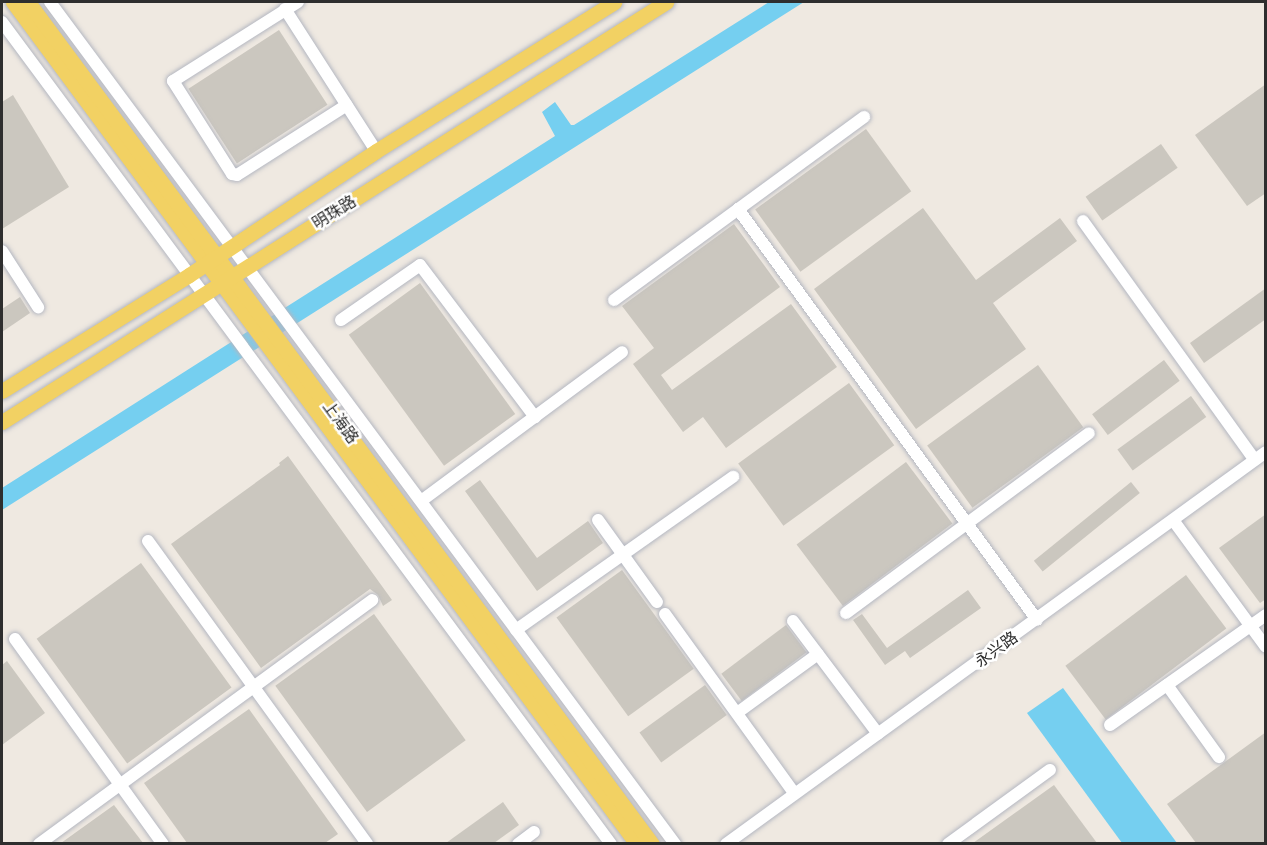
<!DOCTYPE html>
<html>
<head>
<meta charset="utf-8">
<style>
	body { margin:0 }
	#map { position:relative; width:1267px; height:845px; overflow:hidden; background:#efe9e1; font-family:Mulish,"Noto Sans SC",sans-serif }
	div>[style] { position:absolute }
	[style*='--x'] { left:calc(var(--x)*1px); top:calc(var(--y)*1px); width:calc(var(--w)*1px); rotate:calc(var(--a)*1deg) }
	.water>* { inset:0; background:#75cff0 }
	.building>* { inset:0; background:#cbc7bf; transform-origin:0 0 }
	.roads { filter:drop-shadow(0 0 2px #b4b7c1) drop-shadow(0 0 2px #b4b7c1) }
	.minor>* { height:12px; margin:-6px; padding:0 6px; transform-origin:6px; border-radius:6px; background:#fff }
	.major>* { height:15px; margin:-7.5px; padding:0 7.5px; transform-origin:7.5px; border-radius:7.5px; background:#f2d163 }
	span { translate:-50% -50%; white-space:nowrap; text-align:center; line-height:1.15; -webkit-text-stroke:5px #fff; paint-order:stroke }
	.street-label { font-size:16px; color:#2e2e2e }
	.frame { position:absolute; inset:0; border:3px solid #2e2e2e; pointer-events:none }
</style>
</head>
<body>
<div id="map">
	<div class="water">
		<i style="clip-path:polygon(769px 2px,804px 2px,2px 510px,2px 488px,555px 136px,542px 112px,555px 102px,571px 125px,574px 125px)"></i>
		<i style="clip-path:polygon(1063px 688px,1177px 843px,1122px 843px,1027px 713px)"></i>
	</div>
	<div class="building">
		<i style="left:279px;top:30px;width:89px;height:108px;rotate:57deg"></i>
		<i style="clip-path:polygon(1266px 84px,1266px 193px,1247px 206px,1195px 135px)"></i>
		<i style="clip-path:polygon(13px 95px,69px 187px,2px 229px,2px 102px)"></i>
		<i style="left:866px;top:129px;width:77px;height:137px;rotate:54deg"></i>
		<i style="left:1161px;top:144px;width:29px;height:92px;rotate:55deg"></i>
		<i style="clip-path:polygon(923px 208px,976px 280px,1060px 218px,1077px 241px,993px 303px,1026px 349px,916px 429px,814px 289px)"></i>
		<i style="clip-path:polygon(734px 224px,780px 287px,661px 375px,672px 390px,791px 304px,837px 367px,726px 448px,703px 417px,683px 432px,633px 364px,654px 348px,622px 306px)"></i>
		<i style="left:420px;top:283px;width:162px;height:88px;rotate:54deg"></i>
		<i style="clip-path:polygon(1266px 288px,1266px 319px,1204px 363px,1190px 343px)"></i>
		<i style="clip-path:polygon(20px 297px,30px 313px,2px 332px,2px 309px)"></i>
		<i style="left:1164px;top:360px;width:26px;height:90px;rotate:53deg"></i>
		<i style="left:1038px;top:365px;width:77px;height:137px;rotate:54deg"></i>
		<i style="left:849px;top:383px;width:77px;height:137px;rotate:54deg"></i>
		<i style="left:1191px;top:396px;width:26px;height:91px;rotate:54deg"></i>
		<i style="clip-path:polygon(288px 456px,392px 600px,383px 606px,378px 595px,370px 589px,261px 668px,171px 544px,280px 465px,279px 463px)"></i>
		<i style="left:906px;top:462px;width:77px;height:137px;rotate:53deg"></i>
		<i style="clip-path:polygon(480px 480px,537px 558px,588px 521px,603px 543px,537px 591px,465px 491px)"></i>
		<i style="left:1131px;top:482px;width:14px;height:125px;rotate:51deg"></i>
		<i style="clip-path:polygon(1266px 514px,1266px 599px,1260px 603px,1219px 548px)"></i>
		<i style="left:141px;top:563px;width:154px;height:129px;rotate:54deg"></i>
		<i style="left:622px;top:570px;width:122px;height:81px;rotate:54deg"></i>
		<i style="left:1186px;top:575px;width:67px;height:151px;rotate:53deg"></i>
		<i style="clip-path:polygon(968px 590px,981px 608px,910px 658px,905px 651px,885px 665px,853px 620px,862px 614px,887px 648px)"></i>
		<i style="left:374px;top:614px;width:156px;height:122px;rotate:54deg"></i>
		<i style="left:786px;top:625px;width:34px;height:81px;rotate:53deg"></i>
		<i style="clip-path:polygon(7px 661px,45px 713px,2px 745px,2px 665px)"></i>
		<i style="left:705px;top:685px;width:37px;height:81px;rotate:54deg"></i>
		<i style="clip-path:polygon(249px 709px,338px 834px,325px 843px,187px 843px,144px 783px)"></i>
		<i style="clip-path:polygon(1266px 732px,1266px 843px,1196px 843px,1167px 804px)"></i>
		<i style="clip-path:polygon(1054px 785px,1097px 843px,973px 843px)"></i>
		<i style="clip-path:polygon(503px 802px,519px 825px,494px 843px,446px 843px)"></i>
		<i style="clip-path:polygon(114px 805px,143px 843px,61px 843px)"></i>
	</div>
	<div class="roads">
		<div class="minor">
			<i style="--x:50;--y:2;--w:1049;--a:53.41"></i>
			<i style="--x:298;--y:2;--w:148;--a:147.7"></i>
			<i style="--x:173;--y:81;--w:110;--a:57.6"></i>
			<i style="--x:232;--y:174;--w:5;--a:11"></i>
			<i style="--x:237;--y:175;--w:130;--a:-32.5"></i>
			<i style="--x:285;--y:9;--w:169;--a:57.3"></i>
			<i style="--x:2;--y:22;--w:1023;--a:53.47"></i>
			<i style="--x:738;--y:209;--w:508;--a:53.96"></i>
			<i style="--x:1083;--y:221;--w:294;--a:54.3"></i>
			<i style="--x:2;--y:251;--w:67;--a:57.3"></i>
			<i style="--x:614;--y:300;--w:310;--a:-36.2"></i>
			<i style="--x:341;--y:320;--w:96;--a:-34.8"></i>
			<i style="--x:420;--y:265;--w:191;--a:52.9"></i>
			<i style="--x:421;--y:501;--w:250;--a:-36.5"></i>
			<i style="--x:598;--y:520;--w:101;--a:54.3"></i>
			<i style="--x:1173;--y:520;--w:157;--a:53.8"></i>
			<i style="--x:148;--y:541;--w:374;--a:54.1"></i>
			<i style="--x:846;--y:613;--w:302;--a:-36.5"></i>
			<i style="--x:665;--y:614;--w:221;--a:54.2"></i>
			<i style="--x:793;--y:621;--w:141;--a:53"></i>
			<i style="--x:516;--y:630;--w:266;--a:-35.2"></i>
			<i style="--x:15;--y:639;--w:253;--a:54.2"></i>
			<i style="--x:1167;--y:685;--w:89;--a:54.2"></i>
			<i style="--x:737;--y:713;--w:100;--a:-36.1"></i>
			<i style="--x:1110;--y:725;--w:191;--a:-35.2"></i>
			<i style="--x:39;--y:844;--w:413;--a:-36.2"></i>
			<i style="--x:518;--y:844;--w:20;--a:-37"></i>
			<i style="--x:726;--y:844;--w:667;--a:-35.98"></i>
			<i style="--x:948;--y:844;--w:126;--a:-36"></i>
		</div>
		<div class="major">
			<i style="--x:13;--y:2;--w:1048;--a:53.46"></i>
			<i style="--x:28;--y:2;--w:1048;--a:53.46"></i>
			<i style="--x:2;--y:391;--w:220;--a:-31.8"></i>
			<i style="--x:189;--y:275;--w:224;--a:-33.5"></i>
			<i style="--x:376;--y:151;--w:281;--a:-32"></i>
			<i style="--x:2;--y:422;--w:786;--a:-32.31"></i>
		</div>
	</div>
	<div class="street-label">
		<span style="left:334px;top:212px;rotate:-32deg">明珠路</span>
		<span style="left:341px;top:422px;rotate:54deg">上海路</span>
		<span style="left:996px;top:649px;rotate:-36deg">永兴路</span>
	</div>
	<div class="frame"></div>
</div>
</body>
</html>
